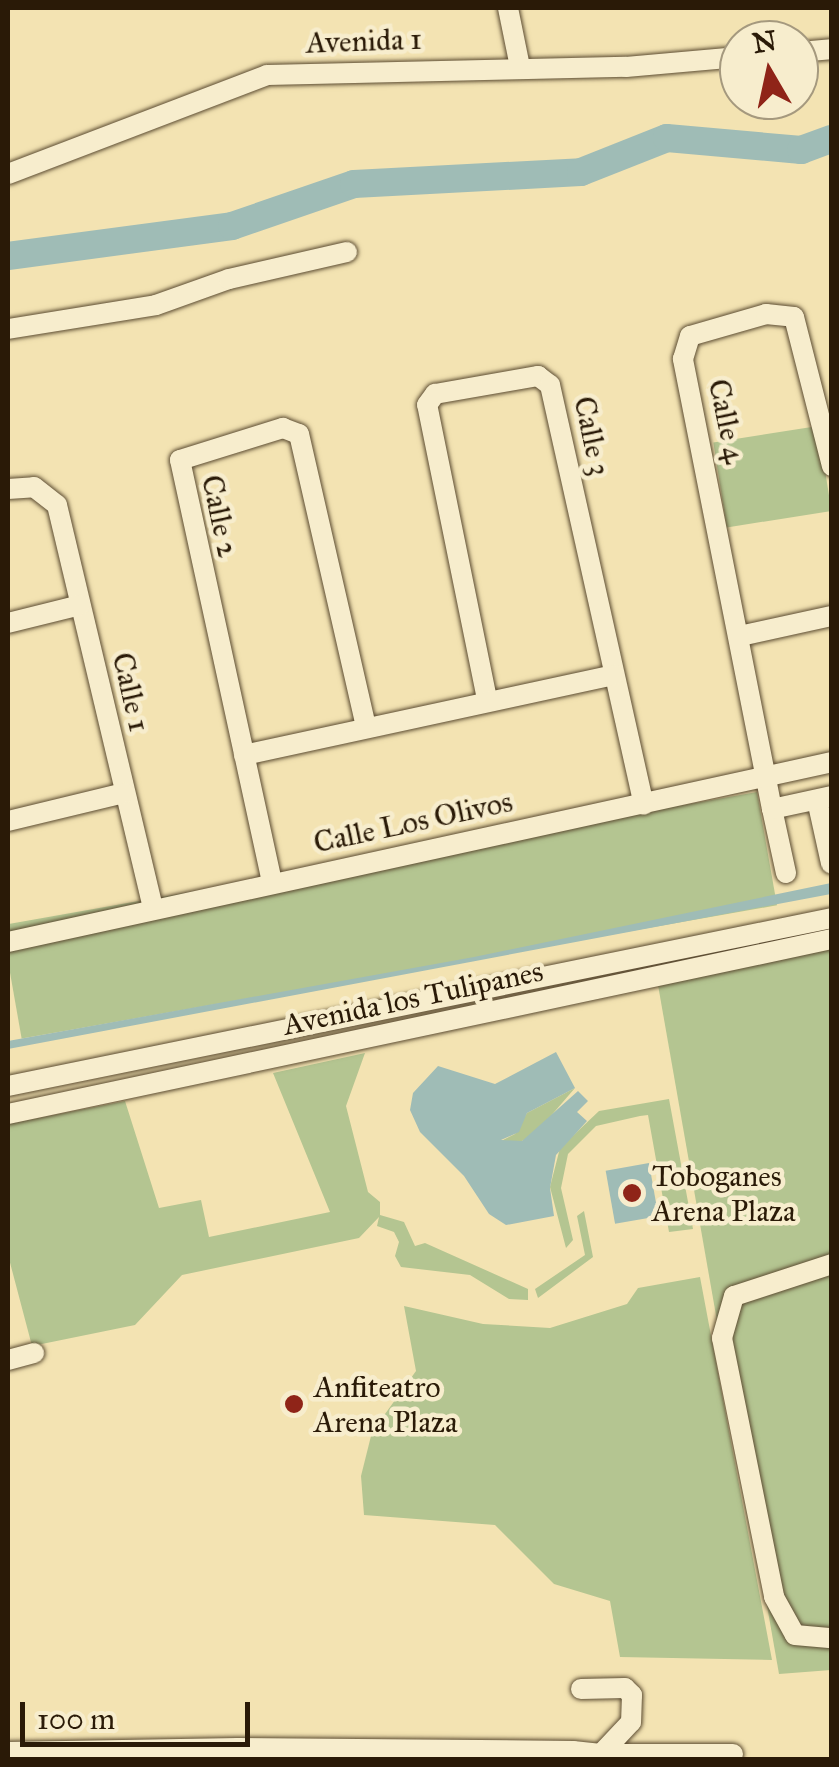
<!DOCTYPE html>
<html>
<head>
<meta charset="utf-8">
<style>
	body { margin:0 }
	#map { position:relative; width:839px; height:1767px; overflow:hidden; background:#f3e3b2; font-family:"IM FELL Great Primer",serif }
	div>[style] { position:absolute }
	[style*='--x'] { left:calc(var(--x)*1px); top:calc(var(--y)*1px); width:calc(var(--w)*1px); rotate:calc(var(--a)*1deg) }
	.green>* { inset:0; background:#b4c591; transform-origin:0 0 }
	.water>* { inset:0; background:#9fbcb6; transform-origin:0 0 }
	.river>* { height:28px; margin:-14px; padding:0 14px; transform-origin:14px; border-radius:14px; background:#9fbcb6 }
	.roads { filter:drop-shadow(0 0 2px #5c4c32) drop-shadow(0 0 2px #5c4c32) }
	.minor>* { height:20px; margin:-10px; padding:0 10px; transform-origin:10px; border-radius:10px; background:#f7edcd }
	.dots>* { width:28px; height:28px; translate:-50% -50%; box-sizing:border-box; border:5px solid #f7edcd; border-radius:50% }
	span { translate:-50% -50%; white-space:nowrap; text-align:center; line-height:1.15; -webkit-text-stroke:9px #f7edcd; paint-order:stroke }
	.street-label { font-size:30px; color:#2a1a07 }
	.poi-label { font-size:30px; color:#2a1a07 }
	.left { translate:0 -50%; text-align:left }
	.frame { position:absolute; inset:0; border:10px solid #2a1a07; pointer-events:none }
	.north { position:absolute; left:719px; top:20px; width:100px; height:100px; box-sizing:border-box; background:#f7edcd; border:2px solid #a5997e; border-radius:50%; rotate:351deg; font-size:28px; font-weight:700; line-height:40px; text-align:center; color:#2a1a07 }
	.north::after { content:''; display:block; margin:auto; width:35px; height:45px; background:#8f2418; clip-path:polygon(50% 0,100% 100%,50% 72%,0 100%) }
	.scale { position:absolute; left:20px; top:1702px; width:230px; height:45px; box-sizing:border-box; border:5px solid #2a1a07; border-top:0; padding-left:12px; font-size:30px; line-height:35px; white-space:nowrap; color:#2a1a07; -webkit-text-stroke:8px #f7edcd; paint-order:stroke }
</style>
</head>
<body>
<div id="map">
	<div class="green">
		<i style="left:818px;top:426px;width:86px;height:106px;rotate:81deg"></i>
		<i style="left:757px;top:792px;width:115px;height:767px;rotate:80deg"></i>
		<i style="clip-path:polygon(831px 947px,831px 1670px,779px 1674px,658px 985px)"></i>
		<i style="clip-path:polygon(365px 1053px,346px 1106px,368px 1192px,380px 1202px,380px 1215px,404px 1222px,415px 1246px,425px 1243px,528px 1289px,528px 1300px,509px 1299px,470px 1275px,401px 1267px,395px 1256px,399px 1242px,394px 1232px,377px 1226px,379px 1217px,359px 1238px,182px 1275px,135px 1325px,32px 1346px,8px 1255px,8px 1124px,125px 1101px,159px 1208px,201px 1200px,209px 1237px,330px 1212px,273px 1073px)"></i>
		<i style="clip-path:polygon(575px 1088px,537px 1132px,522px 1141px,501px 1141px,515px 1134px,527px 1113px)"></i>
		<i style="clip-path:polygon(669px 1099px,693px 1229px,669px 1232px,648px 1115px,640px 1116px,596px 1126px,568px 1154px,561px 1188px,573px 1240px,566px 1248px,550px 1187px,560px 1148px,599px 1111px)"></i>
		<i style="clip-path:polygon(584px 1211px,593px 1257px,538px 1298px,535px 1289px,585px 1255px,577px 1216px)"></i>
		<i style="clip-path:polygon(700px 1277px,772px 1660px,620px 1657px,610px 1601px,554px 1584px,495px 1525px,364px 1515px,361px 1476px,372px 1432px,416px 1371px,404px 1306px,483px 1324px,550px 1328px,627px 1304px,638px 1288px)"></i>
	</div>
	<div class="water">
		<i style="clip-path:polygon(831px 883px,831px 894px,8px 1049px,8px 1041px,474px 957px)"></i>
		<i style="clip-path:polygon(556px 1052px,575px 1088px,527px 1113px,519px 1132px,501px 1140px,522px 1141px,578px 1091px,588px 1101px,577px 1112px,587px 1121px,556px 1155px,550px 1188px,554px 1216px,506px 1225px,489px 1214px,464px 1176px,420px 1132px,410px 1110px,413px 1093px,438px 1066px,495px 1084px)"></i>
		<i style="left:649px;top:1163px;width:54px;height:44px;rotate:80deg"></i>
	</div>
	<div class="river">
		<i style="--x:8;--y:256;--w:226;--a:-7.6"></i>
		<i style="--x:232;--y:226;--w:129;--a:-19"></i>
		<i style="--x:354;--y:184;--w:227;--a:-3"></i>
		<i style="--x:581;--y:172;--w:92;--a:-21.6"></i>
		<i style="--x:667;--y:138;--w:135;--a:5.1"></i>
		<i style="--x:801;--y:150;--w:33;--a:-20"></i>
	</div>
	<div class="roads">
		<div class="minor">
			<i style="--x:508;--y:8;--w:60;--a:78.5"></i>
			<i style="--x:799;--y:52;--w:33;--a:-5"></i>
			<i style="--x:8;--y:174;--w:277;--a:-20.9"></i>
			<i style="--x:267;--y:75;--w:359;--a:-1.3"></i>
			<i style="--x:626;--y:67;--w:113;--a:-5.1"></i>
			<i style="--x:8;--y:329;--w:150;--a:-9.2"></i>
			<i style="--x:156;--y:305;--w:77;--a:-19.6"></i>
			<i style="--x:229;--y:279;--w:121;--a:-12.9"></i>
			<i style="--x:8;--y:489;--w:26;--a:-4"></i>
			<i style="--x:34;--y:487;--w:29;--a:38"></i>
			<i style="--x:57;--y:505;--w:415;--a:76.6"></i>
			<i style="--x:8;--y:623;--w:74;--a:-14"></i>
			<i style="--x:740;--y:636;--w:94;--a:-12.3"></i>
			<i style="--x:487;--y:699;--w:300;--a:-101.5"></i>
			<i style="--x:427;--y:405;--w:14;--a:-54"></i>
			<i style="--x:435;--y:394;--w:105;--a:-9.9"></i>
			<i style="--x:538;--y:376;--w:15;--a:37"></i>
			<i style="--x:550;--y:385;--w:430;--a:77.4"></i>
			<i style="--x:244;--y:755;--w:378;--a:-12.2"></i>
			<i style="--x:817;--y:800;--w:65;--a:77.5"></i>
			<i style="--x:772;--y:809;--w:459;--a:-101.2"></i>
			<i style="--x:683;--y:359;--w:24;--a:-73"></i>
			<i style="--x:690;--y:336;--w:79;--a:-16.1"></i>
			<i style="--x:766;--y:314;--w:28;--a:6"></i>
			<i style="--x:794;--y:317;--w:154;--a:75.7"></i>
			<i style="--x:8;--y:821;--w:119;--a:-13.6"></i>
			<i style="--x:786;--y:873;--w:66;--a:-102.3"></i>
			<i style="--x:772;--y:809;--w:61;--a:-12.2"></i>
			<i style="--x:272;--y:882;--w:432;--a:-102.3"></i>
			<i style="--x:180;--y:460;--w:108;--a:-17.3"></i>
			<i style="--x:283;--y:428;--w:17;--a:21"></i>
			<i style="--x:299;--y:434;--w:300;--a:77.1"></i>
			<i style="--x:8;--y:942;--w:843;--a:-12.32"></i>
			<i style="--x:8;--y:1086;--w:841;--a:-11.52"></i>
			<i style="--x:8;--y:1114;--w:842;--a:-11.99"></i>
			<i style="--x:832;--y:1264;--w:103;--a:161.9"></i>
			<i style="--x:734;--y:1296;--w:44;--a:105.9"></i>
			<i style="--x:722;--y:1338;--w:264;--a:78.6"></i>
			<i style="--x:774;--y:1597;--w:43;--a:61.1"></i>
			<i style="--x:795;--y:1635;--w:37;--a:5"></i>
			<i style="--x:8;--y:1360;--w:27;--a:-15"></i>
			<i style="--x:581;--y:1689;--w:44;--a:-1.3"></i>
			<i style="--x:625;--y:1688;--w:10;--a:45"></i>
			<i style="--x:632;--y:1695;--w:27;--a:92"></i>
			<i style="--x:631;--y:1722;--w:44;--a:133.2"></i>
			<i style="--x:238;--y:1748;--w:335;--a:0.5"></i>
			<i style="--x:573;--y:1751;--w:28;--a:6"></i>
			<i style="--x:601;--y:1754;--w:6;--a:90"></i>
			<i style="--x:8;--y:1752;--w:230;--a:-1"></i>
			<i style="--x:238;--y:1748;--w:10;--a:90"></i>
			<i style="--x:601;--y:1754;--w:132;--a:0"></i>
		</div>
	</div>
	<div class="dots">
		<i style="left:632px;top:1193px;background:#8f2418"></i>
		<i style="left:294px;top:1404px;background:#8f2418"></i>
	</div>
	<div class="street-label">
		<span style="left:364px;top:41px;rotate:-2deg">Avenida 1</span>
		<span style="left:727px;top:421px;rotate:78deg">Calle 4</span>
		<span style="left:592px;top:436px;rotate:78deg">Calle 3</span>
		<span style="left:220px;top:516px;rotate:78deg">Calle 2</span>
		<span style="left:131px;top:692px;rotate:77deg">Calle 1</span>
		<span style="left:413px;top:822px;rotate:-12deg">Calle Los Olivos</span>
		<span style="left:413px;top:998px;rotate:-12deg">Avenida los Tulipanes</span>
	</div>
	<div class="poi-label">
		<span class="left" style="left:652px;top:1193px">Toboganes<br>Arena Plaza</span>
		<span class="left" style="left:314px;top:1404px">Anfiteatro<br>Arena Plaza</span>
	</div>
	<div class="frame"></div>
	<div class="north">N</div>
	<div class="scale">100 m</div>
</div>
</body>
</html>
